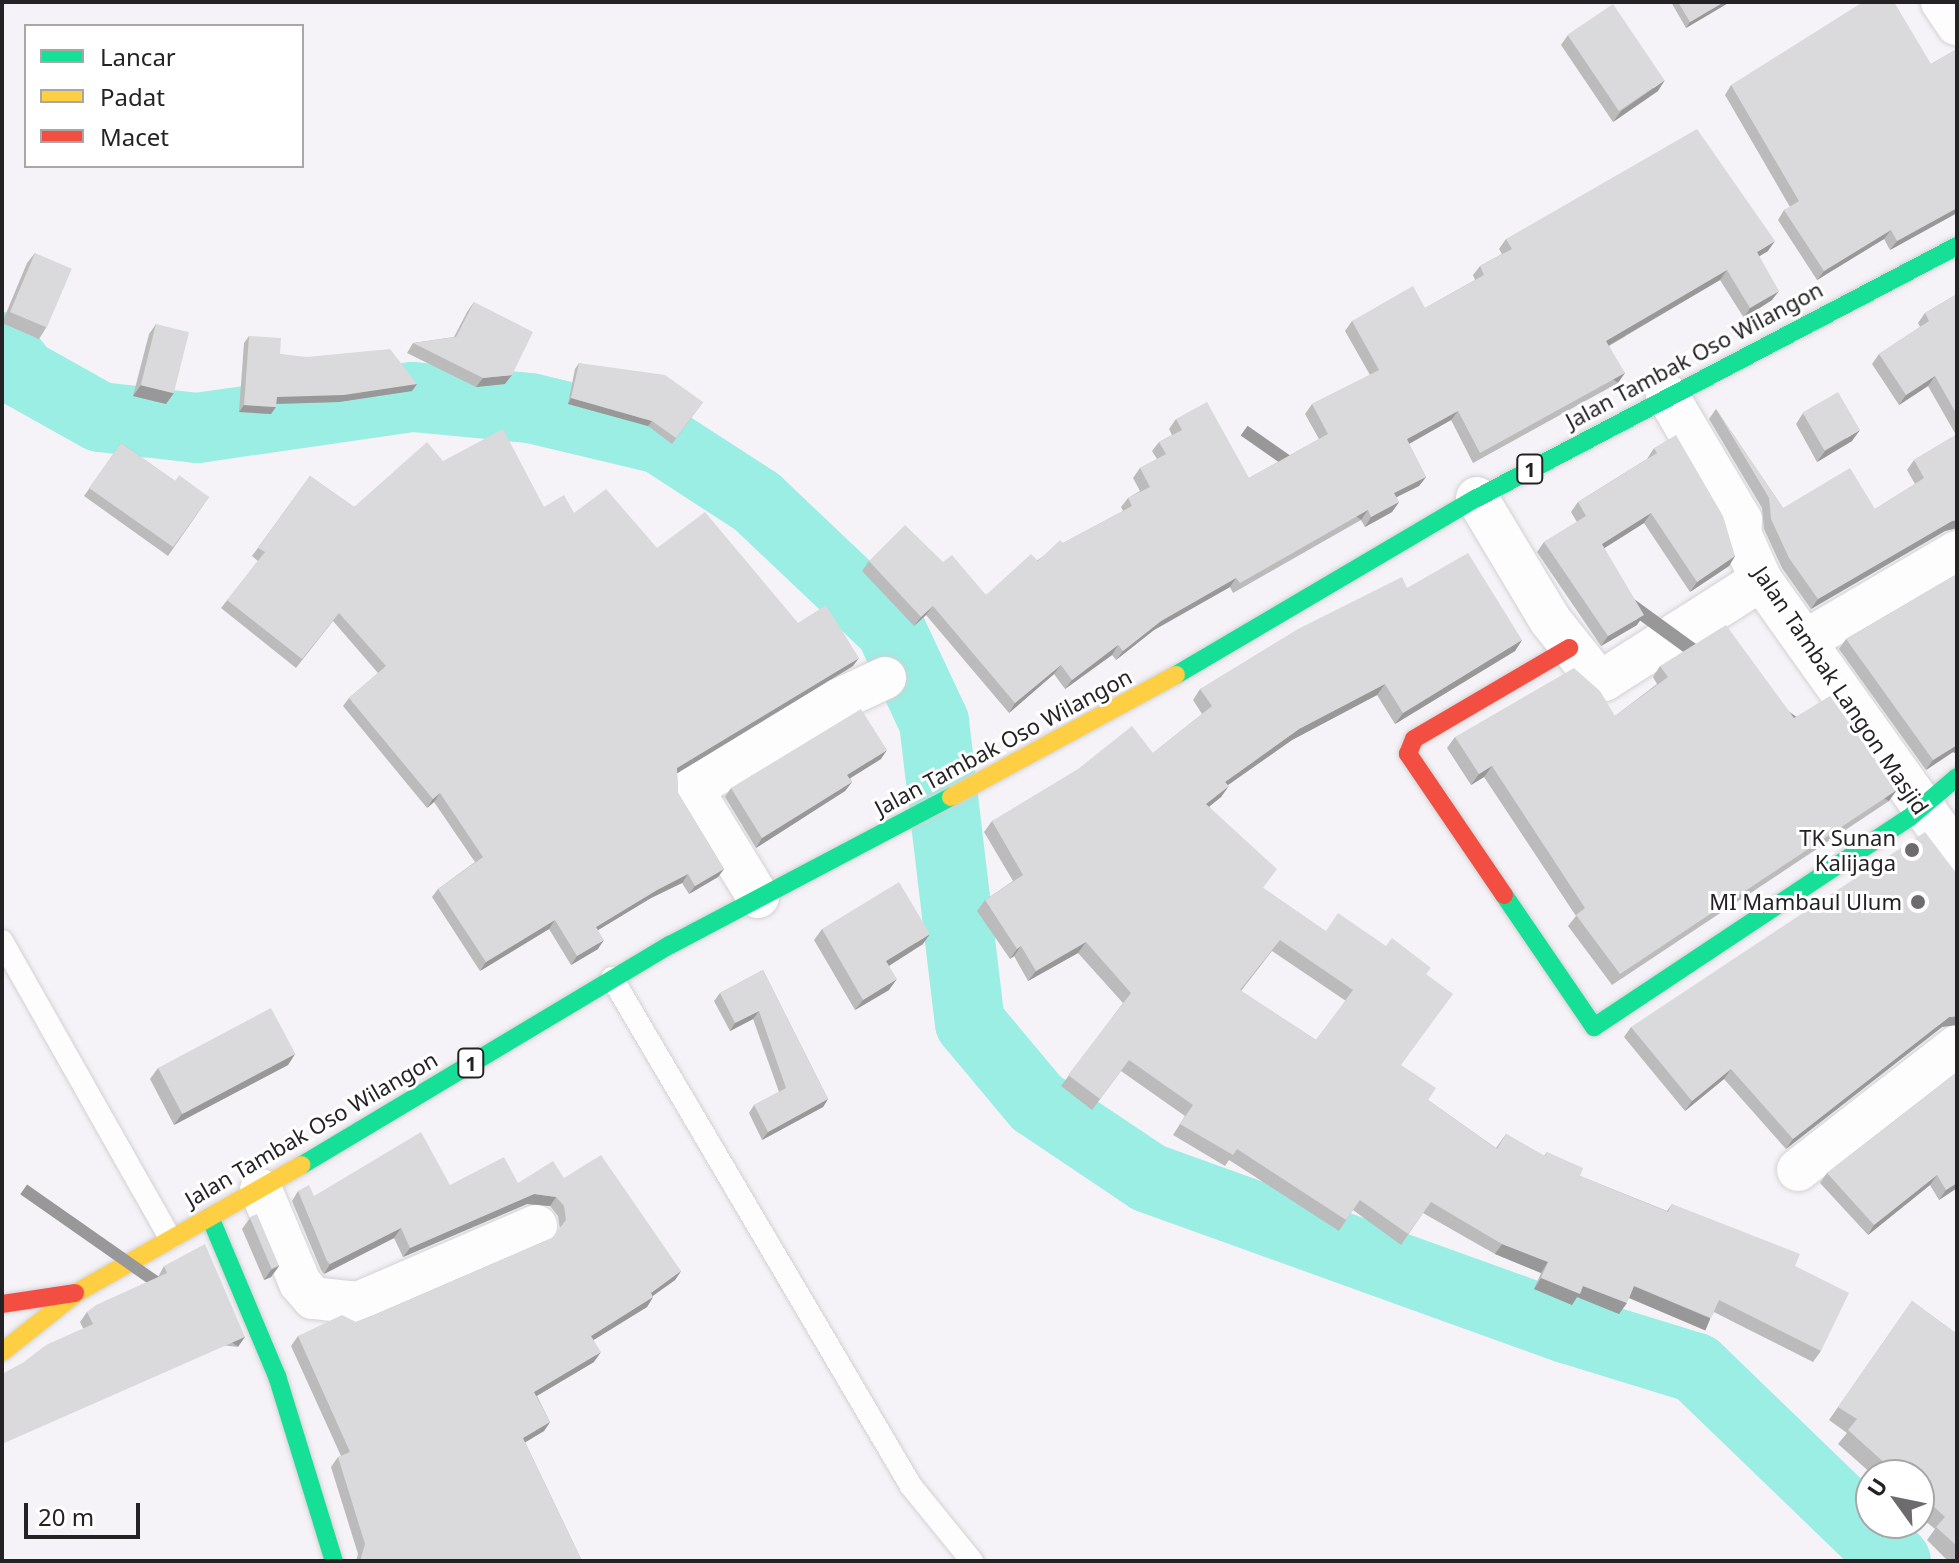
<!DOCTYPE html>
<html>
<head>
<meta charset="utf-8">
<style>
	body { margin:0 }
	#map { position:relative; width:1959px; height:1563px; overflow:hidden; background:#f5f3f7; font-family:"Noto Sans",sans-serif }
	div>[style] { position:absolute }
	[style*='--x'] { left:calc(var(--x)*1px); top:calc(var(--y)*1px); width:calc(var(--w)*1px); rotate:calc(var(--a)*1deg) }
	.river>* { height:70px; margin:-35px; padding:0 35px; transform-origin:35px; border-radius:35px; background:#9aeee3 }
	.roads { filter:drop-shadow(0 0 2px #d2d1d3) drop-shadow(0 0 2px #d2d1d3) }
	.lane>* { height:22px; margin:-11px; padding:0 11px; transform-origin:11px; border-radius:11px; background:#fefdfe }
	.street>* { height:42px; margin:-21px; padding:0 21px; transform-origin:21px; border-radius:21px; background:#fefdfe }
	.fast>* { height:18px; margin:-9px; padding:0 9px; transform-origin:9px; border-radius:9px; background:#16e098 }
	.slow>* { height:18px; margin:-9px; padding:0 9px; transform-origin:9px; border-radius:9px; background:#ffcf43 }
	.jam>* { height:18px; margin:-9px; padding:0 9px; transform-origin:9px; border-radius:9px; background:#f24e42 }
	.wall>* { inset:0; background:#bbbbbc }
	.shaded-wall>* { inset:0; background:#999899; transform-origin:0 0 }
	.building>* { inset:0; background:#dad9db; transform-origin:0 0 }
	.dots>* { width:22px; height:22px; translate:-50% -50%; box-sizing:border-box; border:4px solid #fff; border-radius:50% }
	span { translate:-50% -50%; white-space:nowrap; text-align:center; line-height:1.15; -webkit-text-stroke:6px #fff; paint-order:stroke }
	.shield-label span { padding:2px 6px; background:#fff; border:2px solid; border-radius:6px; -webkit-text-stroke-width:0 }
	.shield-label { font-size:20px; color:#242224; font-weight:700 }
	.street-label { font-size:22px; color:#242224 }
	.poi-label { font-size:22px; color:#242224 }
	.right { translate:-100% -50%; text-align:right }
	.frame { position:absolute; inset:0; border:4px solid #242224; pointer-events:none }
	.legend { position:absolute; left:24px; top:24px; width:280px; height:144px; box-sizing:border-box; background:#fff; border:2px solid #a7a7a7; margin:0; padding:10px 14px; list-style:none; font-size:24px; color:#242224 }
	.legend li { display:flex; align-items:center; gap:16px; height:40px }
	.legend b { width:40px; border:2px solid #a7a7a7 }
	.north { position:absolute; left:1855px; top:1459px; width:80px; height:80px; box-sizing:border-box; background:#fff; border:2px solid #a7a7a7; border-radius:50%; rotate:303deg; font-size:22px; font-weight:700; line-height:32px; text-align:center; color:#242224 }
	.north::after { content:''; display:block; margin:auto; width:28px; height:36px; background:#6d6b6e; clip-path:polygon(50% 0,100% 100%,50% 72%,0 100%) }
	.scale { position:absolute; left:24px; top:1503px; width:116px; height:36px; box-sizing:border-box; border:4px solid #242224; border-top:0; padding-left:10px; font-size:24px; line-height:28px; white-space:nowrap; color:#242224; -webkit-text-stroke:6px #fff; paint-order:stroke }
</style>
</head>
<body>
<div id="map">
	<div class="river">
		<i style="--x:2;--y:347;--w:34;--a:52"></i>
		<i style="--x:23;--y:374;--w:88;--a:29.2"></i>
		<i style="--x:100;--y:417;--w:98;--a:6.5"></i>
		<i style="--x:197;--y:428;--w:218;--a:-8.2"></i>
		<i style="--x:413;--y:397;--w:118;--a:5.4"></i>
		<i style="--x:530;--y:408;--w:134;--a:13.4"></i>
		<i style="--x:660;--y:439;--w:116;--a:33"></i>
		<i style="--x:757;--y:502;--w:183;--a:43.5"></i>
		<i style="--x:890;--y:628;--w:104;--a:64.9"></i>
		<i style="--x:934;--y:722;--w:303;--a:83.2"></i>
		<i style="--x:970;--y:1023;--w:104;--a:50.1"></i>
		<i style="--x:1037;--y:1103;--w:135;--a:33.8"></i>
		<i style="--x:1149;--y:1178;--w:443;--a:19.8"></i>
		<i style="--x:1566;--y:1328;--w:136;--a:17.1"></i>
		<i style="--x:1696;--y:1368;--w:278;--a:44"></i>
	</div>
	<div class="roads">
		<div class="lane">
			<i style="--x:2;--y:941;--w:341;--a:60.5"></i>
			<i style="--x:612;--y:978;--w:589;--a:59.52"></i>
			<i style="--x:911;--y:1486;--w:97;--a:50.9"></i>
		</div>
		<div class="street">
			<i style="--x:1942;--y:2;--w:27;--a:56"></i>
			<i style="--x:1667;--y:395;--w:145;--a:59.4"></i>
			<i style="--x:1741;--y:520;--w:13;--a:94"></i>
			<i style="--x:1740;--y:533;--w:51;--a:65.9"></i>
			<i style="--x:1761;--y:580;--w:338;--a:54.5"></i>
			<i style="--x:1477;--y:498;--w:142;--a:59.1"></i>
			<i style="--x:1550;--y:620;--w:75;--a:51.5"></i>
			<i style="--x:1597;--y:679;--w:7;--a:8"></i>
			<i style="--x:1604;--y:680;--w:186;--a:-32.5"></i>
			<i style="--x:1805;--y:641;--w:176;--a:-30.4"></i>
			<i style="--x:758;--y:897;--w:127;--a:-121.4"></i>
			<i style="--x:692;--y:789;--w:171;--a:-31.4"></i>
			<i style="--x:838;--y:700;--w:52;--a:-25.1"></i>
			<i style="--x:1798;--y:1170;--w:202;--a:-37.9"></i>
			<i style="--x:261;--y:1190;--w:101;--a:67.2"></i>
			<i style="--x:300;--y:1283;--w:20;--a:49"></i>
			<i style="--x:313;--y:1298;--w:45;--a:6.3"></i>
			<i style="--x:358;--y:1303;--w:194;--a:-23.4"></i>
		</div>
		<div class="fast">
			<i style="--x:1176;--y:675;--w:349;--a:-30.5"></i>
			<i style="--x:1477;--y:498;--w:542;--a:-27.7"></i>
			<i style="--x:1504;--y:895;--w:160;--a:55.7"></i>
			<i style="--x:1594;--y:1027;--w:378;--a:-33.6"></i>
			<i style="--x:1909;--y:818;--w:63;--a:-40.5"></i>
			<i style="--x:302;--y:1165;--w:429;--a:-30.9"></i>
			<i style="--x:670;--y:945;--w:318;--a:-27.8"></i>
			<i style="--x:210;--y:1217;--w:173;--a:67.2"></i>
			<i style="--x:277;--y:1376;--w:194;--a:72.9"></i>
		</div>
		<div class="slow">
			<i style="--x:951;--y:797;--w:256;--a:-28.5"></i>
			<i style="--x:2;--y:1352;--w:97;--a:-38.3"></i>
			<i style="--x:78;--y:1292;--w:257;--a:-29.6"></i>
		</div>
		<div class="jam">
			<i style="--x:1504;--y:895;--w:171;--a:-124.2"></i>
			<i style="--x:1408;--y:754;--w:16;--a:-68"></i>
			<i style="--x:1414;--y:739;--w:180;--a:-30.4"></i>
			<i style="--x:2;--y:1304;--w:74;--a:-8.6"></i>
		</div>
	</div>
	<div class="wall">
		<i style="clip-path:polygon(1671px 2px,1730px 2px,1686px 28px)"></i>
		<i style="clip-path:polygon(1568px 35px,1658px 91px,1613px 122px,1561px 45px)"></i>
		<i style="clip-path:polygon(1957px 49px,1957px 213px,1890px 250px,1884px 239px,1817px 280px,1778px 220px,1784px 210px,1790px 207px,1725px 95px,1731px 85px,1931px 64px)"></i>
		<i style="clip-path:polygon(1506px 239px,1768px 251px,1759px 256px,1772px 300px,1744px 318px,1720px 280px,1609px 346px,1618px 383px,1473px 463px,1451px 420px,1409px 444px,1426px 477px,1419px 486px,1396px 497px,1399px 502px,1392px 512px,1365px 527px,1361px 520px,1233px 593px,1230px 587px,1154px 630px,1116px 660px,1112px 655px,1065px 689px,1054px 674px,1009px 713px,926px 615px,914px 626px,862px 571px,869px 561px,943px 562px,986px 595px,1063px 543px,1123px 511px,1121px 507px,1128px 498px,1140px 491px,1133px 478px,1140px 468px,1157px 459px,1152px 451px,1159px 442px,1172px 435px,1169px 429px,1176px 419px,1249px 478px,1319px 439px,1305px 414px,1312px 404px,1370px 375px,1345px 331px,1352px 321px,1425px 308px,1475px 280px,1473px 275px,1480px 266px,1502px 254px,1499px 249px)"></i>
		<i style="clip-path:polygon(35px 253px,46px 328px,39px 339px,2px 323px,27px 263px)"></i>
		<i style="clip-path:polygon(1957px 294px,1957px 528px,1945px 531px,1811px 609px,1782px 568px,1764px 529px,1762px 508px,1709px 419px,1716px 409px,1783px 508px,1875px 509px,1915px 484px,1907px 470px,1914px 460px,1956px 435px,1928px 386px,1899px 405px,1872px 364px,1879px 354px,1920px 327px,1918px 323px,1925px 313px)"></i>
		<i style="clip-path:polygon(474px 302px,505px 384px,476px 387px,407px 353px,413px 343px,454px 337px,467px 312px)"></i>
		<i style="clip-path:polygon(156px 324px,166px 404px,133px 396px,149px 334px)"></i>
		<i style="clip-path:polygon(249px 336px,280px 354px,417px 384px,412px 391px,339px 402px,276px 404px,271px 414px,239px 412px,244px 343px)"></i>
		<i style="clip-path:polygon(579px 363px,703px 402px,672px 444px,648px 426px,568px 404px,575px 369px)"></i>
		<i style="clip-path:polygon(1803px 413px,1852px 441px,1817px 462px,1796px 424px)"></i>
		<i style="clip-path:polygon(121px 443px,175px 481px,209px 497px,168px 556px,84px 496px)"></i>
		<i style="clip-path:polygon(1654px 448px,1735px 556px,1729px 566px,1690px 592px,1644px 523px,1604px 548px,1637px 625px,1601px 646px,1537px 552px,1544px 542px,1577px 522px,1571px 512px,1578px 502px,1647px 459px)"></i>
		<i style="clip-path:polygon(443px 461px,544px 507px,574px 513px,657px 548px,798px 623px,853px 666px,677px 773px,678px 793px,724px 869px,718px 877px,689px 894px,682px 883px,651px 898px,598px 930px,598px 949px,571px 965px,549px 929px,480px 971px,432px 897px,438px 889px,475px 862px,434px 802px,427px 808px,343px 706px,349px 698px,378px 673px,333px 621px,296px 668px,221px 608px,258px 561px,252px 556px,310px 476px,354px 507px)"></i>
		<i style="clip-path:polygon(1957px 574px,1957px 754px,1953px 752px,1926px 770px,1839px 649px,1846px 639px)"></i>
		<i style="clip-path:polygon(evenodd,1407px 588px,1522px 640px,1515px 651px,1395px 724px,1377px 695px,1292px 740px,1228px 785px,1221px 797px,1209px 806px,1263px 888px,1325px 931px,1426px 974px,1401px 1065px,1428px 1100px,1496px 1148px,1506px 1134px,1544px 1156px,1547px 1152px,1580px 1176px,1667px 1211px,1672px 1204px,1795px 1266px,1821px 1351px,1813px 1362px,1714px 1312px,1704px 1328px,1629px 1297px,1619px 1314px,1577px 1297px,1572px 1305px,1534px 1289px,1541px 1273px,1495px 1254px,1423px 1213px,1401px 1245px,1353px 1210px,1339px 1231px,1229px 1160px,1225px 1166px,1173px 1135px,1185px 1116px,1121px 1071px,1092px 1110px,1061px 1086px,1123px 1003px,1078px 953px,1028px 981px,1014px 956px,1010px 959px,977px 911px,985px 900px,1013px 881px,984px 832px,992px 821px,1153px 753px,1202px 714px,1193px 700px,1200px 689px,1407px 588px,1272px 951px,1346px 1001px,1316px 1040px,1241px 991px,1272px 951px)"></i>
		<i style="clip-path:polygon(1660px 666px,1794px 718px,1889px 801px,1612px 985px,1568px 926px,1576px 916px,1484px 777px,1471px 785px,1447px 748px,1455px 737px,1615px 716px,1657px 684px,1653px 677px)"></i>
		<i style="clip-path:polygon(881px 759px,850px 778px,852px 782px,845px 791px,756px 848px,725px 797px,731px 788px)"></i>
		<i style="clip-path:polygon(822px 929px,923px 944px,889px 966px,889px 990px,855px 1010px,814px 940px)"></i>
		<i style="clip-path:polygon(763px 970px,828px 1099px,823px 1107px,762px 1140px,749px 1113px,754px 1105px,779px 1092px,753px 1019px,730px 1031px,714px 1001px,720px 993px)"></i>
		<i style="clip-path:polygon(1631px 1027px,1942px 1027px,1786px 1149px,1724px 1079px,1685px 1111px,1624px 1037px)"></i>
		<i style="clip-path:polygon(295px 1054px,288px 1065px,174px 1125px,150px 1079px,158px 1068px)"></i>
		<i style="clip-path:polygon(1957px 1072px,1957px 1188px,1939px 1200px,1930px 1185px,1868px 1235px,1820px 1183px,1827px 1173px)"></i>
		<i style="clip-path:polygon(564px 1178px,681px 1271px,675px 1280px,653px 1296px,653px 1297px,647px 1307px,593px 1340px,594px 1362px,537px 1396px,550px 1422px,544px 1431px,525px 1442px,582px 1561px,356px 1561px,358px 1554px,331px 1467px,338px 1457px,341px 1456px,291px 1346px,298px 1336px,356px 1322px,374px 1315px,552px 1238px,560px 1229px,558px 1216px,550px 1206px,527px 1204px,403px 1257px,394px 1238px,324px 1274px,321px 1270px,292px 1201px,298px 1191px,314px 1196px,450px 1185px,518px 1183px)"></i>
		<i style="clip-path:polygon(250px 1218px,279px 1266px,271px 1277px,264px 1280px,242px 1229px)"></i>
		<i style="clip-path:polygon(164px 1266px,238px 1347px,83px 1328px,80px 1322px,87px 1312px,158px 1277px)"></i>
		<i style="clip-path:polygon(1912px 1301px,1957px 1334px,1957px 1561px,1948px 1561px,1927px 1540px,1935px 1529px,1919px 1516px,1919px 1475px,1873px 1475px,1838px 1444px,1847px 1433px,1829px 1420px)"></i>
	</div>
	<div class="shaded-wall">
		<i style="clip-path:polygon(1724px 2px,1730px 2px,1686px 28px,1690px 22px)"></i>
		<i style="clip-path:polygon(1665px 80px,1658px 91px,1613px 122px,1621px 111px)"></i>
		<i style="clip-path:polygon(1957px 208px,1957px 213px,1890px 250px,1897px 241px)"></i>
		<i style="clip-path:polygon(1891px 230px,1884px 239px,1817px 280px,1824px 271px)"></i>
		<i style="clip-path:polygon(1775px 241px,1768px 251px,1750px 262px,1757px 252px)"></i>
		<i style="clip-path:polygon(1727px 270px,1720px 280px,1599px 351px,1606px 341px)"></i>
		<i style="clip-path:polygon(1779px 291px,1772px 300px,1744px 318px,1750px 308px)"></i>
		<i style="left:1625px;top:373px;width:12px;height:166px;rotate:125deg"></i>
		<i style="clip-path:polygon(512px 375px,505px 384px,476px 387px,483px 378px)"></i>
		<i style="clip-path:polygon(1935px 376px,1928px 386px,1899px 405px,1906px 395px)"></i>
		<i style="clip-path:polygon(417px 384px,412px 391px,339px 402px,272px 404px,277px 397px)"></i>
		<i style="clip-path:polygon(141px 385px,174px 393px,166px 404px,133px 396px)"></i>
		<i style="clip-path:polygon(571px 398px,652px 421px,648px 426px,568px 404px)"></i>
		<i style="clip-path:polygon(244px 405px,276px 407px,271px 414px,239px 412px)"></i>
		<i style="clip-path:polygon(1458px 411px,1451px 420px,1400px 449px,1407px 439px)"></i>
		<i style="clip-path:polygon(1860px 430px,1852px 441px,1817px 462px,1825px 451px)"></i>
		<i style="clip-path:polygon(1426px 477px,1419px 486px,1387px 502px,1394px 493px)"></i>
		<i style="clip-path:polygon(1399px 502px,1392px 512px,1365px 527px,1371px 517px)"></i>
		<i style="left:1368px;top:510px;width:12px;height:147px;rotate:125deg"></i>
		<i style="clip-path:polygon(1651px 513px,1644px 523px,1595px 554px,1602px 544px)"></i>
		<i style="clip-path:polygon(1957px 520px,1957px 528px,1945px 531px,1811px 609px,1818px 599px,1952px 521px)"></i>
		<i style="clip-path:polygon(1735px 556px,1729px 566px,1690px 592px,1697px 582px)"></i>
		<i style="clip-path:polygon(1236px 578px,1230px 587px,1154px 630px,1116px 660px,1123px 651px,1161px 621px)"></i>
		<i style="clip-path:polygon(933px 606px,926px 615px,914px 626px,921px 617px)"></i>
		<i style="clip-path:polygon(1644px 615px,1637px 625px,1601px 646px,1608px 636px)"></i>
		<i style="clip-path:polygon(1522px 640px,1515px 651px,1395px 724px,1403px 713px)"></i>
		<i style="clip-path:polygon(1118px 645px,1112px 655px,1065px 689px,1072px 680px)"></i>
		<i style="clip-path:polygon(859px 658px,853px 666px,671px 777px,677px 768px)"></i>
		<i style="clip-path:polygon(1061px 665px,1054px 674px,1009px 713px,1015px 703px)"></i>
		<i style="clip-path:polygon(1385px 684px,1377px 695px,1292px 740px,1218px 792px,1225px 782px,1299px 729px)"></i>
		<i style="clip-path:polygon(1957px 745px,1957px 754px,1953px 752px,1926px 770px,1933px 760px)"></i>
		<i style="clip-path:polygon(887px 750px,881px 759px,841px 784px,847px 775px)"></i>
		<i style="clip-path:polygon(1492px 766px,1484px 777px,1471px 785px,1479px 774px)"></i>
		<i style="clip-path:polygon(852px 782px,845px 791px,756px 848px,762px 838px)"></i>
		<i style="clip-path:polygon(1229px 786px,1221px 797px,1199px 815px,1206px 804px)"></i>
		<i style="left:1897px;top:790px;width:14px;height:333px;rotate:126deg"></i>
		<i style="clip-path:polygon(440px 793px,434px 802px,427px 808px,433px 799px)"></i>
		<i style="clip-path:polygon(724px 869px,718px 877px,689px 894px,695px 886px)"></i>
		<i style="clip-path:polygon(688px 874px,682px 883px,651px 898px,590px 935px,596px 927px,657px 890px)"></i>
		<i style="clip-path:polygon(555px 920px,549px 929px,480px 971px,486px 962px)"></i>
		<i style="clip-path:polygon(930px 934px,923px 944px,879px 972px,886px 961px)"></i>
		<i style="clip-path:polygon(604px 940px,598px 949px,571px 965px,577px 956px)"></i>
		<i style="clip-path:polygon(1086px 942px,1078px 953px,1028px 981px,1036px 971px)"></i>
		<i style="clip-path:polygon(1021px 946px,1014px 956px,1010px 959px,1017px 949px)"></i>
		<i style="clip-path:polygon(897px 979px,889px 990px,855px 1010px,863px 1000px)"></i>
		<i style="clip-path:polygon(759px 1011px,753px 1019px,730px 1031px,735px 1023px)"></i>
		<i style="clip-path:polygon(1957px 1016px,1957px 1025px,1942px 1027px,1786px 1149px,1793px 1139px,1949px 1017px)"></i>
		<i style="clip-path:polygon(295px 1054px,288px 1065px,174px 1125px,182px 1114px)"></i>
		<i style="clip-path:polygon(1731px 1069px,1724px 1079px,1685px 1111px,1692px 1101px)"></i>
		<i style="clip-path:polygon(828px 1099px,823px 1107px,762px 1140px,768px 1132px)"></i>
		<i style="clip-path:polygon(1937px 1175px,1930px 1185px,1868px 1235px,1874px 1225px)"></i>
		<i style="clip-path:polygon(1957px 1183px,1957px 1188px,1939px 1200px,1946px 1190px)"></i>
		<i style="clip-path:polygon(534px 1194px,556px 1197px,550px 1206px,527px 1204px,403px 1257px,410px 1248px)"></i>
		<i style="clip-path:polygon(401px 1228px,394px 1238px,324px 1274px,330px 1264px)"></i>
		<i style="clip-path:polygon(1502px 1244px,1548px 1262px,1541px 1273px,1495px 1254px)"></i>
		<i style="clip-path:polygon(279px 1266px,271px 1277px,264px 1280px,271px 1270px)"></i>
		<i style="clip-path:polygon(681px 1271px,675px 1280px,644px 1302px,651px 1293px)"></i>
		<i style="clip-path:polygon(1541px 1278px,1583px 1286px,1627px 1303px,1619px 1314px,1577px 1297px,1572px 1305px,1534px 1289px)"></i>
		<i style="left:1634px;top:1286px;width:83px;height:13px;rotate:23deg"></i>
		<i style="clip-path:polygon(653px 1297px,647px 1307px,584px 1346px,591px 1336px)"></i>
		<i style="left:245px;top:1337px;width:12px;height:266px;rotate:125deg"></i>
		<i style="clip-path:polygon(601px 1352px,594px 1362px,528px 1401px,534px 1392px)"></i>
		<i style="clip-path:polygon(550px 1422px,544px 1431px,516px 1448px,523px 1438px)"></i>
	</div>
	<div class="building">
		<i style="clip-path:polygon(1678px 2px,1724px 2px,1690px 22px)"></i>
		<i style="clip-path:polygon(1863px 2px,1894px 2px,1931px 64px,1957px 49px,1957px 208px,1897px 241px,1891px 230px,1824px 271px,1784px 210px,1799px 201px,1731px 85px)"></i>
		<i style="left:1613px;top:4px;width:92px;height:55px;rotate:56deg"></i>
		<i style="clip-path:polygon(1697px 129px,1775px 241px,1757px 252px,1779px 291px,1750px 308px,1727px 270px,1606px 341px,1625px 373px,1480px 453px,1458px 411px,1407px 439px,1426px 477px,1394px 493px,1399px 502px,1371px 517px,1368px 510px,1240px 583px,1236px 578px,1161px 621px,1123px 651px,1118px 645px,1072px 680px,1061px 665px,1015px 703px,933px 606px,921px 617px,869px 561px,905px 525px,943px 562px,952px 555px,986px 595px,1031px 554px,1038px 561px,1060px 540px,1063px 543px,1132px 506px,1128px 498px,1150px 487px,1140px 468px,1166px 454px,1159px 442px,1182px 430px,1176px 419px,1207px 402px,1249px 478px,1328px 434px,1312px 404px,1379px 370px,1352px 321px,1413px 286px,1425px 308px,1484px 275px,1480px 266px,1512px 249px,1506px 239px)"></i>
		<i style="left:35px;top:253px;width:40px;height:64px;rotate:23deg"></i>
		<i style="clip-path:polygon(1957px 294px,1957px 415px,1935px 376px,1906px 395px,1879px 354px,1929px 321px,1925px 313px)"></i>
		<i style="clip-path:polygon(474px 302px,533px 332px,512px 375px,483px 378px,413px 343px,456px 337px)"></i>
		<i style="left:156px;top:324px;width:34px;height:63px;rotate:14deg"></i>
		<i style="clip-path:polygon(249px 336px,281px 338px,280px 354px,307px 357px,390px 349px,417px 384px,344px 395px,277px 397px,276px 407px,244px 405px)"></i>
		<i style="clip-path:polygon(579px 363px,665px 375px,703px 402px,676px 438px,652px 421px,571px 398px)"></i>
		<i style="left:1838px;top:392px;width:44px;height:41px;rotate:60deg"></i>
		<i style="clip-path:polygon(1716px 409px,1783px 508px,1850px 468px,1875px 509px,1924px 478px,1914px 460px,1957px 434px,1957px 520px,1952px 521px,1818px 599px,1789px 558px,1771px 519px,1769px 498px)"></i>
		<i style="clip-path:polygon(503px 429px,544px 507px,564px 495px,574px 513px,606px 489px,657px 548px,705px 512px,798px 623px,826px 605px,859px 658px,677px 768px,678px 793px,724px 869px,695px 886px,688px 874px,657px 890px,596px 927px,604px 940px,577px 956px,555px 920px,486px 962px,438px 889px,483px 857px,440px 793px,433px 799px,349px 698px,386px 666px,339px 613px,302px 659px,227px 600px,265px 552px,258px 548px,310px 476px,354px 507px,427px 442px,443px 461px)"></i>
		<i style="clip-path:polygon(1676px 435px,1723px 516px,1735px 556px,1697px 582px,1651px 513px,1602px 544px,1644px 615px,1608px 636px,1544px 542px,1586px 516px,1578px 502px,1657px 453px,1654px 448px)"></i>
		<i style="clip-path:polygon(121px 443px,175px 481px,179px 475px,209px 497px,173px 547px,89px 488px)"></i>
		<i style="clip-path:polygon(evenodd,1468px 553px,1522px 640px,1403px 713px,1385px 684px,1299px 729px,1225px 782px,1229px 786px,1206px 804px,1277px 869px,1263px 888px,1326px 931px,1338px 913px,1386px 946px,1392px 938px,1431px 968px,1426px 974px,1453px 994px,1401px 1065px,1436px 1088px,1428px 1100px,1497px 1149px,1506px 1134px,1545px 1156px,1547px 1152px,1583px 1168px,1580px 1176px,1668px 1212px,1672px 1204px,1800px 1254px,1795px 1266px,1849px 1293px,1821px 1351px,1719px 1300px,1711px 1318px,1634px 1286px,1627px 1303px,1583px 1286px,1580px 1294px,1541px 1278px,1548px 1262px,1502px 1244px,1431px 1202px,1408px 1234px,1360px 1200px,1346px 1220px,1237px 1149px,1233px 1155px,1180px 1124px,1193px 1105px,1129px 1060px,1100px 1099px,1068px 1075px,1131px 993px,1086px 942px,1036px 971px,1021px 946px,1017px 949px,985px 900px,1023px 875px,992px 821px,1078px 769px,1132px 726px,1153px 753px,1212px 706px,1200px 689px,1298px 629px,1402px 577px,1407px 588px,1468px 553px,1280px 940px,1353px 990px,1316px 1040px,1240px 990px,1280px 940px)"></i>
		<i style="clip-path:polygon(1957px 574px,1957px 745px,1933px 760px,1846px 639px)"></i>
		<i style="clip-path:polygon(1726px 625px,1794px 718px,1830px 696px,1897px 790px,1620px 974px,1576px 915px,1585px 908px,1492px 766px,1479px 774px,1455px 737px,1574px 668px,1600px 691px,1615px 716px,1668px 677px,1660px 666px)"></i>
		<i style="clip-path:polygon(861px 709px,887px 750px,847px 775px,852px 782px,762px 838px,731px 788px)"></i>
		<i style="clip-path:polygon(1925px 832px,1957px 874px,1957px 1016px,1949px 1017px,1793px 1139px,1731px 1069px,1692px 1101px,1631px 1027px)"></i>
		<i style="clip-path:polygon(899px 882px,930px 934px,886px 961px,897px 979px,863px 1000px,822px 929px)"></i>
		<i style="clip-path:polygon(763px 970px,828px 1099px,768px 1132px,754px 1105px,786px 1088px,759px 1011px,735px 1023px,720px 993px)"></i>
		<i style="left:271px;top:1008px;width:52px;height:128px;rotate:62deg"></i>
		<i style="clip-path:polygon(1957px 1072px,1957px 1183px,1946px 1190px,1937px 1175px,1874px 1225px,1827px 1173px)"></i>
		<i style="clip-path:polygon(421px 1132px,450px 1185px,504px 1157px,518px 1183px,553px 1161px,564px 1178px,601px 1155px,681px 1271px,651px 1293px,653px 1297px,591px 1336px,601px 1352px,534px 1392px,550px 1422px,523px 1438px,582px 1561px,360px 1561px,365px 1544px,338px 1457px,350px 1452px,298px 1336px,342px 1315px,356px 1322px,374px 1315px,552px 1238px,566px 1220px,564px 1206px,556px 1197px,534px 1194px,410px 1248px,401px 1228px,330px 1264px,327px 1261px,298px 1191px,309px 1185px,314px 1196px)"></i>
		<i style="left:257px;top:1214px;width:56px;height:8px;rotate:67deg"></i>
		<i style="clip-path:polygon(205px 1244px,245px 1337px,2px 1444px,2px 1374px,24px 1362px,46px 1345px,93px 1324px,87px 1312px,96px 1305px,167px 1273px,164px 1266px)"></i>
		<i style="clip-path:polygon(1912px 1301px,1957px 1334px,1957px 1546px,1936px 1527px,1945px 1517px,1919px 1493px,1919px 1475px,1898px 1475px,1848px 1430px,1857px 1419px,1838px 1407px)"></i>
	</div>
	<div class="dots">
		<i style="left:1912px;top:850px;background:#6d6b6e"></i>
		<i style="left:1918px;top:902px;background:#6d6b6e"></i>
	</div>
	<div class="shield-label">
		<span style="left:1530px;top:469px">1</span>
		<span style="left:471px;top:1063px">1</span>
	</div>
	<div class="street-label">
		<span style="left:1694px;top:355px;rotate:-28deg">Jalan Tambak Oso Wilangon</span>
		<span style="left:1841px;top:690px;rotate:56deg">Jalan Tambak Langon Masjid</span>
		<span style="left:1003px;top:742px;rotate:-28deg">Jalan Tambak Oso Wilangon</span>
		<span style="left:311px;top:1129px;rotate:-30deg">Jalan Tambak Oso Wilangon</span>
	</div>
	<div class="poi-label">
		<span class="right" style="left:1896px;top:850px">TK Sunan<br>Kalijaga</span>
		<span class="right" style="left:1902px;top:902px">MI Mambaul Ulum</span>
	</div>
	<div class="frame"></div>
	<ul class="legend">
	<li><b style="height:10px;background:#16e098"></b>Lancar</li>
	<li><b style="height:10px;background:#ffcf43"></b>Padat</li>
	<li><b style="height:10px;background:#f24e42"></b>Macet</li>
	</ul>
	<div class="north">U</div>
	<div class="scale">20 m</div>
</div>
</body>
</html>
